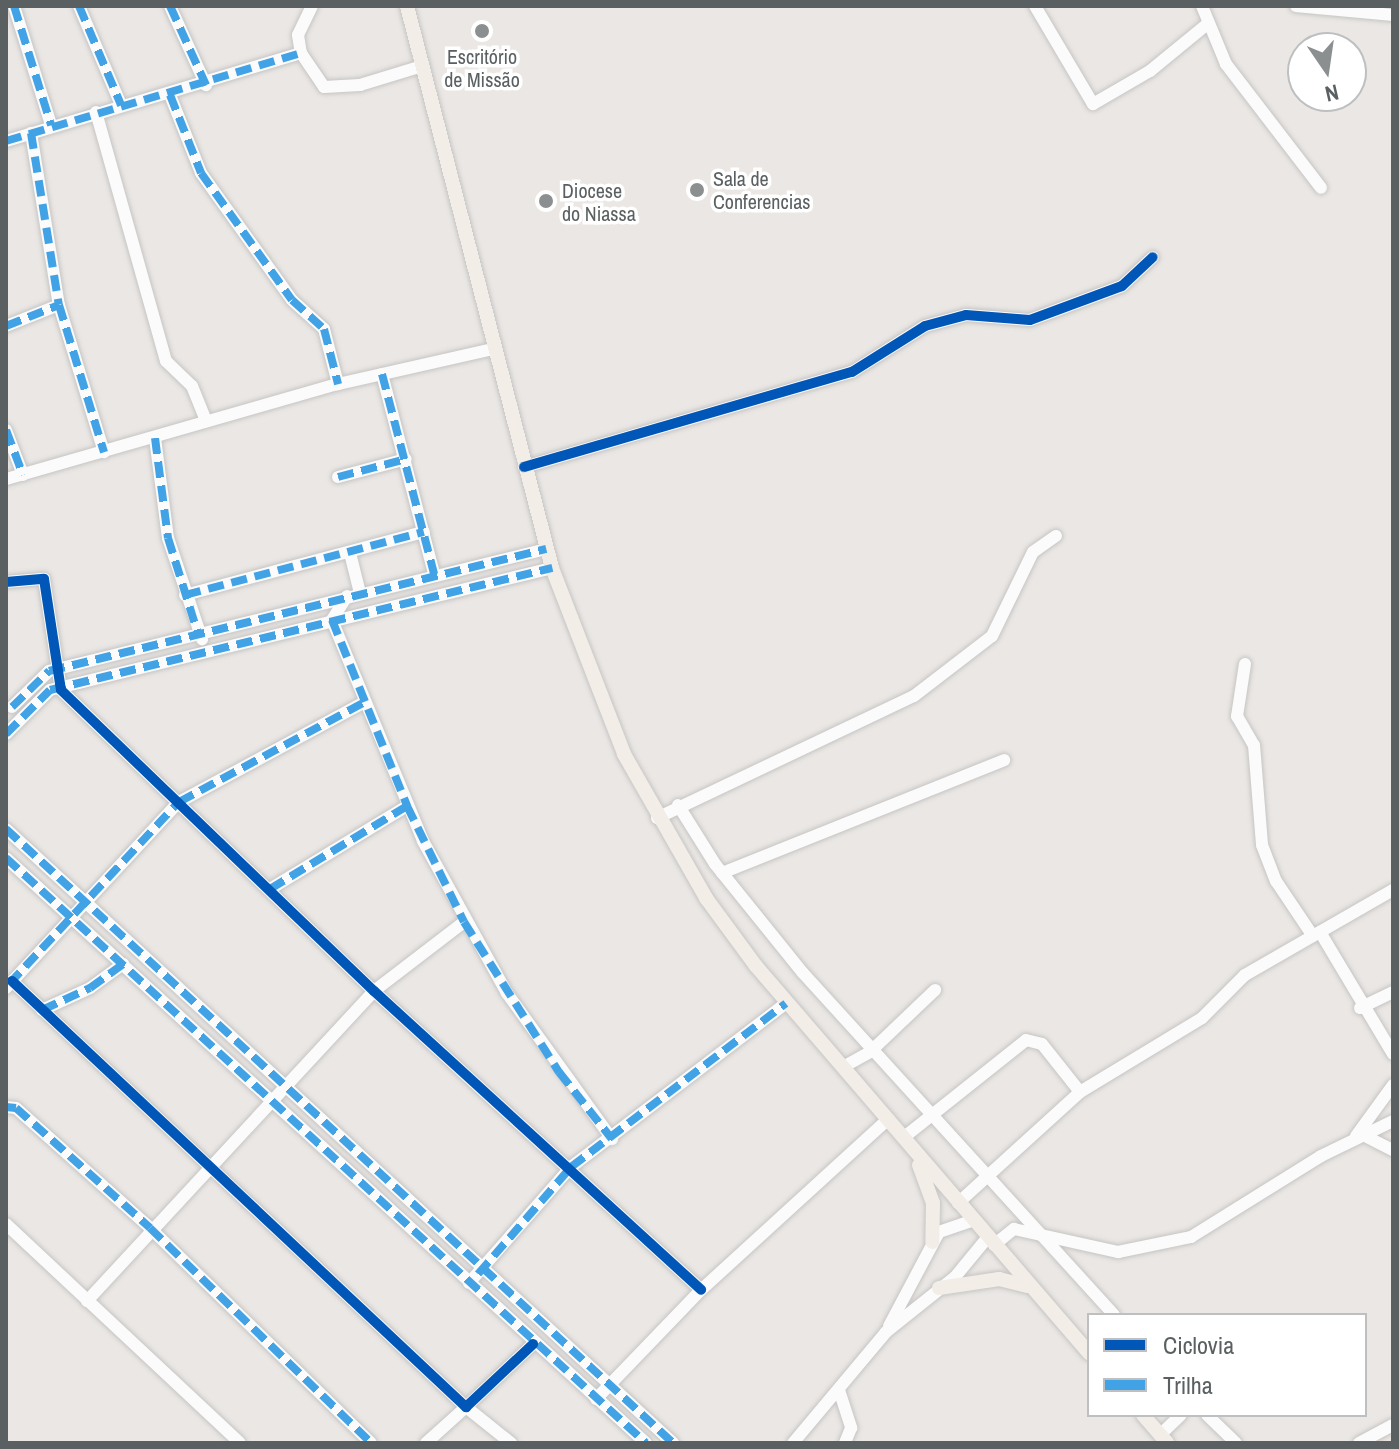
<!DOCTYPE html>
<html>
<head>
<meta charset="utf-8">
<style>
	body { margin:0 }
	#map { position:relative; width:1399px; height:1449px; overflow:hidden; background:#eae7e4; font-family:"Archivo Narrow",sans-serif }
	div>[style] { position:absolute }
	[style*='--x'] { left:calc(var(--x)*1px); top:calc(var(--y)*1px); width:calc(var(--w)*1px); rotate:calc(var(--a)*1deg) }
	.roads { filter:drop-shadow(0 0 2px #c6c5c4) drop-shadow(0 0 2px #c6c5c4) }
	.minor>* { height:12px; margin:-6px; padding:0 6px; transform-origin:6px; border-radius:6px; background:#fcfbfb }
	.major>* { height:14px; margin:-7px; padding:0 7px; transform-origin:7px; border-radius:7px; background:#f2ede7 }
	.quiet>* { height:8px; margin-top:-4px; transform-origin:0; background:repeating-linear-gradient(90deg,#42a2e6 0 16px,transparent 0 24px) }
	.cycleway>* { height:10px; margin:-5px; padding:0 5px; transform-origin:5px; border-radius:5px; background:#0057b8 }
	.dots>* { width:22px; height:22px; translate:-50% -50%; box-sizing:border-box; border:4px solid #fff; border-radius:50% }
	span { translate:-50% -50%; white-space:nowrap; text-align:center; line-height:1.15; -webkit-text-stroke:7px #fff; paint-order:stroke }
	.poi-label { font-size:20px; color:#5a6062 }
	.left { translate:0 -50%; text-align:left }
	.frame { position:absolute; inset:0; border:8px solid #5a6062; pointer-events:none }
	.legend { position:absolute; left:1087px; top:1313px; width:280px; height:104px; box-sizing:border-box; background:#fff; border:2px solid #bdbfc0; margin:0; padding:10px 14px; list-style:none; font-size:24px; color:#5a6062 }
	.legend li { display:flex; align-items:center; gap:16px; height:40px }
	.legend b { width:40px; border:2px solid #bdbfc0 }
	.north { position:absolute; left:1287px; top:32px; width:80px; height:80px; box-sizing:border-box; background:#fff; border:2px solid #bdbfc0; border-radius:50%; rotate:167deg; font-size:22px; font-weight:700; line-height:32px; text-align:center; color:#5a6062 }
	.north::after { content:''; display:block; margin:auto; width:28px; height:36px; background:#8c8f90; clip-path:polygon(50% 0,100% 100%,50% 72%,0 100%) }
</style>
</head>
<body>
<div id="map">
	<div class="roads">
		<div class="minor">
			<i style="--x:14;--y:6;--w:125;--a:72.7"></i>
			<i style="--x:79;--y:6;--w:108;--a:67"></i>
			<i style="--x:170;--y:6;--w:87;--a:65.5"></i>
			<i style="--x:312;--y:6;--w:32;--a:116"></i>
			<i style="--x:298;--y:35;--w:18;--a:81"></i>
			<i style="--x:301;--y:53;--w:41;--a:55.9"></i>
			<i style="--x:324;--y:87;--w:36;--a:-3"></i>
			<i style="--x:360;--y:85;--w:65;--a:-17"></i>
			<i style="--x:1035;--y:6;--w:114;--a:59.4"></i>
			<i style="--x:1093;--y:104;--w:66;--a:-30.1"></i>
			<i style="--x:1150;--y:71;--w:72;--a:-39.4"></i>
			<i style="--x:1202;--y:6;--w:63;--a:67.5"></i>
			<i style="--x:1226;--y:64;--w:156;--a:52.5"></i>
			<i style="--x:1296;--y:6;--w:97;--a:5.3"></i>
			<i style="--x:170;--y:95;--w:84;--a:68.3"></i>
			<i style="--x:201;--y:173;--w:156;--a:54.4"></i>
			<i style="--x:292;--y:300;--w:43;--a:42.2"></i>
			<i style="--x:324;--y:329;--w:57;--a:75.7"></i>
			<i style="--x:96;--y:112;--w:259;--a:74.3"></i>
			<i style="--x:166;--y:361;--w:36;--a:44"></i>
			<i style="--x:192;--y:386;--w:38;--a:68"></i>
			<i style="--x:31;--y:133;--w:174;--a:80.8"></i>
			<i style="--x:59;--y:305;--w:154;--a:73"></i>
			<i style="--x:6;--y:141;--w:308;--a:-16.6"></i>
			<i style="--x:6;--y:326;--w:57;--a:-21.6"></i>
			<i style="--x:382;--y:374;--w:207;--a:75.4"></i>
			<i style="--x:6;--y:430;--w:48;--a:69.3"></i>
			<i style="--x:155;--y:438;--w:101;--a:82.6"></i>
			<i style="--x:168;--y:538;--w:107;--a:71.4"></i>
			<i style="--x:524;--y:467;--w:341;--a:-16.2"></i>
			<i style="--x:852;--y:372;--w:86;--a:-32.2"></i>
			<i style="--x:925;--y:326;--w:42;--a:-15"></i>
			<i style="--x:966;--y:315;--w:64;--a:4.5"></i>
			<i style="--x:1030;--y:320;--w:98;--a:-20.3"></i>
			<i style="--x:1122;--y:286;--w:42;--a:-43.1"></i>
			<i style="--x:338;--y:477;--w:70;--a:-14.8"></i>
			<i style="--x:6;--y:479;--w:345;--a:-16"></i>
			<i style="--x:338;--y:384;--w:159;--a:-12.7"></i>
			<i style="--x:350;--y:553;--w:41;--a:76"></i>
			<i style="--x:6;--y:582;--w:38;--a:-5"></i>
			<i style="--x:44;--y:579;--w:112;--a:81.3"></i>
			<i style="--x:61;--y:690;--w:434;--a:43.9"></i>
			<i style="--x:374;--y:991;--w:443;--a:42.4"></i>
			<i style="--x:185;--y:595;--w:247;--a:-14.8"></i>
			<i style="--x:347;--y:596;--w:28;--a:122"></i>
			<i style="--x:332;--y:620;--w:239;--a:67.6"></i>
			<i style="--x:423;--y:841;--w:174;--a:61.1"></i>
			<i style="--x:507;--y:993;--w:180;--a:54.3"></i>
			<i style="--x:1245;--y:664;--w:53;--a:98.7"></i>
			<i style="--x:1237;--y:716;--w:34;--a:60"></i>
			<i style="--x:1254;--y:745;--w:100;--a:85.4"></i>
			<i style="--x:1262;--y:845;--w:39;--a:69"></i>
			<i style="--x:1276;--y:881;--w:66;--a:56.1"></i>
			<i style="--x:12;--y:707;--w:52;--a:-44.2"></i>
			<i style="--x:49;--y:671;--w:512;--a:-13.79"></i>
			<i style="--x:6;--y:734;--w:62;--a:-45"></i>
			<i style="--x:50;--y:690;--w:517;--a:-13.66"></i>
			<i style="--x:678;--y:805;--w:70;--a:57.9"></i>
			<i style="--x:715;--y:864;--w:140;--a:51.1"></i>
			<i style="--x:803;--y:973;--w:462;--a:47.7"></i>
			<i style="--x:657;--y:818;--w:284;--a:-25.4"></i>
			<i style="--x:914;--y:696;--w:98;--a:-37.6"></i>
			<i style="--x:992;--y:636;--w:93;--a:-64"></i>
			<i style="--x:1033;--y:552;--w:28;--a:-35"></i>
			<i style="--x:6;--y:829;--w:907;--a:42.63"></i>
			<i style="--x:6;--y:858;--w:867;--a:42.43"></i>
			<i style="--x:722;--y:873;--w:304;--a:-21.8"></i>
			<i style="--x:270;--y:889;--w:160;--a:-31.2"></i>
			<i style="--x:1320;--y:932;--w:142;--a:59.1"></i>
			<i style="--x:12;--y:981;--w:623;--a:43.18"></i>
			<i style="--x:466;--y:1407;--w:92;--a:-43.2"></i>
			<i style="--x:6;--y:988;--w:254;--a:-47.1"></i>
			<i style="--x:179;--y:802;--w:211;--a:-28.3"></i>
			<i style="--x:1360;--y:1008;--w:37;--a:-26"></i>
			<i style="--x:42;--y:1010;--w:53;--a:-24.6"></i>
			<i style="--x:90;--y:988;--w:41;--a:-36"></i>
			<i style="--x:843;--y:1067;--w:31;--a:-29"></i>
			<i style="--x:870;--y:1052;--w:90;--a:-43.6"></i>
			<i style="--x:6;--y:1107;--w:10;--a:6"></i>
			<i style="--x:16;--y:1108;--w:180;--a:41.8"></i>
			<i style="--x:150;--y:1228;--w:308;--a:44.2"></i>
			<i style="--x:1363;--y:1135;--w:34;--a:27"></i>
			<i style="--x:1356;--y:1136;--w:63;--a:-54"></i>
			<i style="--x:903;--y:1138;--w:157;--a:-38.5"></i>
			<i style="--x:1026;--y:1040;--w:16;--a:14"></i>
			<i style="--x:1042;--y:1044;--w:61;--a:51.6"></i>
			<i style="--x:958;--y:1203;--w:165;--a:-42.3"></i>
			<i style="--x:1080;--y:1092;--w:143;--a:-31.2"></i>
			<i style="--x:1202;--y:1018;--w:61;--a:-45"></i>
			<i style="--x:1245;--y:975;--w:171;--a:-29.9"></i>
			<i style="--x:6;--y:1224;--w:320;--a:43.1"></i>
			<i style="--x:994;--y:1245;--w:26;--a:-39"></i>
			<i style="--x:1014;--y:1229;--w:107;--a:12.5"></i>
			<i style="--x:1118;--y:1252;--w:75;--a:-11.6"></i>
			<i style="--x:1191;--y:1237;--w:153;--a:-31.9"></i>
			<i style="--x:1321;--y:1156;--w:80;--a:-25.9"></i>
			<i style="--x:469;--y:1283;--w:154;--a:-48.7"></i>
			<i style="--x:571;--y:1167;--w:270;--a:-37.3"></i>
			<i style="--x:87;--y:1301;--w:422;--a:-47.2"></i>
			<i style="--x:374;--y:991;--w:113;--a:-37.5"></i>
			<i style="--x:889;--y:1326;--w:106;--a:-62"></i>
			<i style="--x:939;--y:1232;--w:37;--a:-19"></i>
			<i style="--x:839;--y:1390;--w:40;--a:72"></i>
			<i style="--x:851;--y:1428;--w:16;--a:112"></i>
			<i style="--x:596;--y:1399;--w:151;--a:-46.1"></i>
			<i style="--x:701;--y:1290;--w:252;--a:-42.4"></i>
			<i style="--x:1207;--y:1415;--w:40;--a:44"></i>
			<i style="--x:1160;--y:1435;--w:29;--a:-44"></i>
			<i style="--x:426;--y:1443;--w:54;--a:-42"></i>
			<i style="--x:466;--y:1407;--w:58;--a:38.7"></i>
			<i style="--x:793;--y:1443;--w:145;--a:-50"></i>
			<i style="--x:886;--y:1332;--w:88;--a:-38.6"></i>
			<i style="--x:955;--y:1277;--w:52;--a:-50.5"></i>
			<i style="--x:1359;--y:1443;--w:38;--a:-28"></i>
		</div>
		<div class="major">
			<i style="--x:407;--y:6;--w:580;--a:75.53"></i>
			<i style="--x:552;--y:568;--w:199;--a:68.8"></i>
			<i style="--x:624;--y:754;--w:166;--a:60.3"></i>
			<i style="--x:706;--y:898;--w:84;--a:53.7"></i>
			<i style="--x:756;--y:966;--w:511;--a:49.29"></i>
			<i style="--x:919;--y:1165;--w:40;--a:69.8"></i>
			<i style="--x:933;--y:1203;--w:39;--a:91"></i>
			<i style="--x:939;--y:1288;--w:61;--a:-8.5"></i>
			<i style="--x:999;--y:1279;--w:29;--a:14"></i>
			<i style="--x:1143;--y:1415;--w:37;--a:49"></i>
		</div>
	</div>
	<div class="quiet">
		<i style="--x:14;--y:6;--w:125;--a:72.7"></i>
		<i style="--x:79;--y:6;--w:108;--a:67"></i>
		<i style="--x:170;--y:6;--w:87;--a:65.5"></i>
		<i style="--x:170;--y:95;--w:84;--a:68.3"></i>
		<i style="--x:201;--y:173;--w:156;--a:54.4"></i>
		<i style="--x:292;--y:300;--w:43;--a:42.2"></i>
		<i style="--x:324;--y:329;--w:57;--a:75.7"></i>
		<i style="--x:31;--y:133;--w:174;--a:80.8"></i>
		<i style="--x:59;--y:305;--w:154;--a:73"></i>
		<i style="--x:6;--y:141;--w:308;--a:-16.6"></i>
		<i style="--x:6;--y:326;--w:57;--a:-21.6"></i>
		<i style="--x:382;--y:374;--w:207;--a:75.4"></i>
		<i style="--x:6;--y:430;--w:48;--a:69.3"></i>
		<i style="--x:155;--y:438;--w:101;--a:82.6"></i>
		<i style="--x:168;--y:538;--w:101;--a:72.6"></i>
		<i style="--x:338;--y:477;--w:70;--a:-14.8"></i>
		<i style="--x:185;--y:595;--w:247;--a:-14.8"></i>
		<i style="--x:332;--y:620;--w:201;--a:68"></i>
		<i style="--x:407;--y:806;--w:129;--a:63.8"></i>
		<i style="--x:464;--y:922;--w:178;--a:57.7"></i>
		<i style="--x:559;--y:1072;--w:85;--a:51.7"></i>
		<i style="--x:12;--y:707;--w:52;--a:-44.2"></i>
		<i style="--x:49;--y:671;--w:512;--a:-13.79"></i>
		<i style="--x:6;--y:734;--w:62;--a:-45"></i>
		<i style="--x:50;--y:690;--w:517;--a:-13.66"></i>
		<i style="--x:6;--y:829;--w:907;--a:42.63"></i>
		<i style="--x:6;--y:858;--w:867;--a:42.43"></i>
		<i style="--x:270;--y:889;--w:160;--a:-31.2"></i>
		<i style="--x:9;--y:984;--w:249;--a:-47"></i>
		<i style="--x:179;--y:802;--w:211;--a:-28.3"></i>
		<i style="--x:42;--y:1010;--w:53;--a:-24.6"></i>
		<i style="--x:90;--y:988;--w:41;--a:-36"></i>
		<i style="--x:6;--y:1107;--w:10;--a:6"></i>
		<i style="--x:16;--y:1108;--w:180;--a:41.8"></i>
		<i style="--x:150;--y:1228;--w:308;--a:44.2"></i>
		<i style="--x:478;--y:1274;--w:142;--a:-49"></i>
		<i style="--x:571;--y:1167;--w:270;--a:-37.3"></i>
	</div>
	<div class="cycleway">
		<i style="--x:524;--y:467;--w:341;--a:-16.2"></i>
		<i style="--x:852;--y:372;--w:86;--a:-32.2"></i>
		<i style="--x:925;--y:326;--w:42;--a:-15"></i>
		<i style="--x:966;--y:315;--w:64;--a:4.5"></i>
		<i style="--x:1030;--y:320;--w:98;--a:-20.3"></i>
		<i style="--x:1122;--y:286;--w:42;--a:-43.1"></i>
		<i style="--x:6;--y:582;--w:38;--a:-5"></i>
		<i style="--x:44;--y:579;--w:112;--a:81.3"></i>
		<i style="--x:61;--y:690;--w:434;--a:43.9"></i>
		<i style="--x:374;--y:991;--w:443;--a:42.4"></i>
		<i style="--x:12;--y:981;--w:623;--a:43.18"></i>
		<i style="--x:466;--y:1407;--w:92;--a:-43.2"></i>
	</div>
	<div class="dots">
		<i style="left:482px;top:31px;background:#8c8f90"></i>
		<i style="left:697px;top:190px;background:#8c8f90"></i>
		<i style="left:546px;top:201px;background:#8c8f90"></i>
	</div>
	<div class="poi-label">
		<span style="left:482px;top:68px">Escritório<br>de Missão</span>
		<span class="left" style="left:713px;top:190px">Sala de<br>Conferencias</span>
		<span class="left" style="left:562px;top:202px">Diocese<br>do Niassa</span>
	</div>
	<div class="frame"></div>
	<ul class="legend">
	<li><b style="height:10px;background:#0057b8"></b>Ciclovia</li>
	<li><b style="height:10px;background:#42a2e6"></b>Trilha</li>
	</ul>
	<div class="north">N</div>
</div>
</body>
</html>
